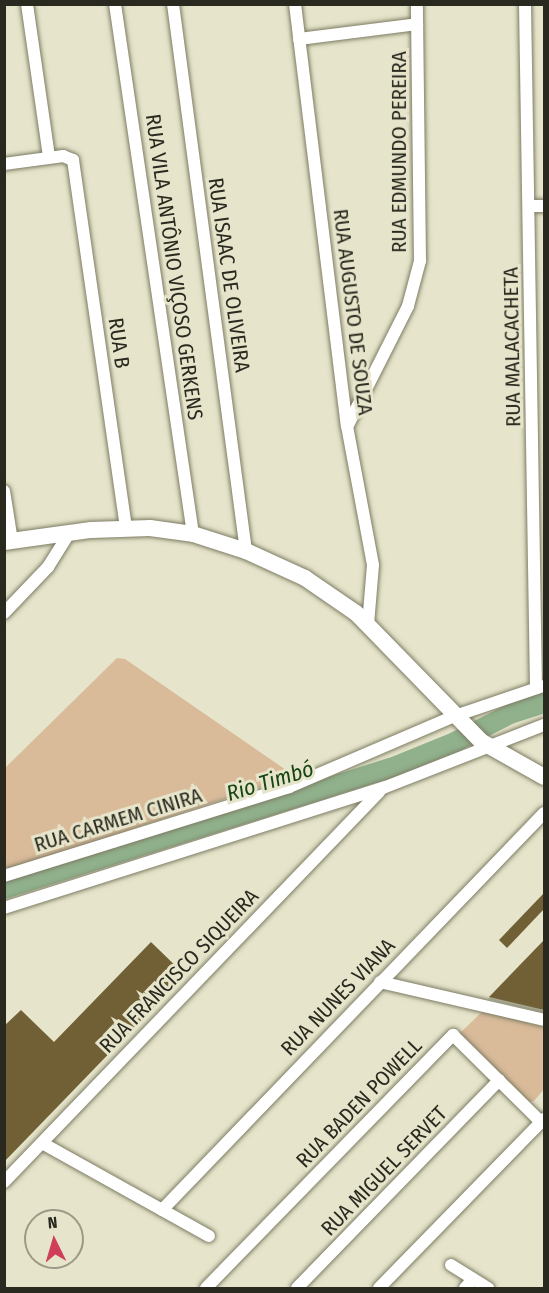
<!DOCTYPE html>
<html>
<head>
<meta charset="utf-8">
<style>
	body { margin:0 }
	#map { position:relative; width:549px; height:1293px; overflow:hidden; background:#e6e5cb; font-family:"Fira Sans Condensed",sans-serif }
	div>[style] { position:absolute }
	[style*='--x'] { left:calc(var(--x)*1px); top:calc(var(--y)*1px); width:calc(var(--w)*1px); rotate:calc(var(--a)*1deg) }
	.green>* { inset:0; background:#d9ba99 }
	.shadow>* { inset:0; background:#0003 }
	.river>* { height:20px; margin:-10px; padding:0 10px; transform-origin:10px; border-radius:10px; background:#90b18c }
	.building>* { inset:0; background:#716036 }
	.roads { filter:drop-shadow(0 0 2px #7d7c64) drop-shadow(0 0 2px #7d7c64) }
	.minor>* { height:12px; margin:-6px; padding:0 6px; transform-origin:6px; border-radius:6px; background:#fff }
	.secondary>* { height:16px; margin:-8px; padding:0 8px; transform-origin:8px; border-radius:8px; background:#fff }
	span { translate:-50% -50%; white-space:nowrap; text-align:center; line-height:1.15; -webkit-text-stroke:6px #e6e5cb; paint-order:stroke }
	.street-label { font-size:21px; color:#2a291f }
	.water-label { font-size:22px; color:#174513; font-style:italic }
	.frame { position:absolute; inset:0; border:6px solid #2a291f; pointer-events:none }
	.north { position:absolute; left:24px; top:1209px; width:60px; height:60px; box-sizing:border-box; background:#e6e5cb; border:2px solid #9b9a86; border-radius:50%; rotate:355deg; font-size:16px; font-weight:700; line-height:24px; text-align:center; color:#2a291f }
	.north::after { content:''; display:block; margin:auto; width:21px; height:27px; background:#cf3f59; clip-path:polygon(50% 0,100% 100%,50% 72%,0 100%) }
</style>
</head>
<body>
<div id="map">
	<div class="green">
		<i style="clip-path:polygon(117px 658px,125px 659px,289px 772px,285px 779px,12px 869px,5px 867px,4px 769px)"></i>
		<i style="clip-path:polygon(483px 1011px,544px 1027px,544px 1089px,534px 1101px,529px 1102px,459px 1034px)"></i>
	</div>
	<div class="shadow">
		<i style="clip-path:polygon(544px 942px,544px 1013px,488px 999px)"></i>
	</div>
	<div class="river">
		<i style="--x:4;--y:889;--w:405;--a:-17.4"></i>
		<i style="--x:391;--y:768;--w:69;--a:-22.1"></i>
		<i style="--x:455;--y:742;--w:62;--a:-27"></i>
		<i style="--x:510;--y:714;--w:36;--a:-18"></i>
	</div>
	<div class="building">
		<i style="clip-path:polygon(544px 893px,544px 909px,507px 948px,499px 940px)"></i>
		<i style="clip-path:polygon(544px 940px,544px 1010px,489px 997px)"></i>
		<i style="clip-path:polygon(151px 942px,185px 975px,4px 1162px,4px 1026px,21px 1010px,54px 1042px)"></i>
	</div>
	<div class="roads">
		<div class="minor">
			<i style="--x:27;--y:4;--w:155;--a:81.8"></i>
			<i style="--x:115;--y:4;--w:536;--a:81.63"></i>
			<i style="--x:173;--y:4;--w:552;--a:82.4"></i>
			<i style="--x:295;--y:4;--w:425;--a:83"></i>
			<i style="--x:347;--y:426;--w:141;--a:79.4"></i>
			<i style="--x:373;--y:565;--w:59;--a:94.8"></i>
			<i style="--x:525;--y:4;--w:684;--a:89.08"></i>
			<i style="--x:299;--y:39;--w:119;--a:-7.2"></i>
			<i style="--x:4;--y:164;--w:60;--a:-7.7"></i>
			<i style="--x:63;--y:156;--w:11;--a:22"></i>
			<i style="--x:73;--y:160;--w:371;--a:81.8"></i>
			<i style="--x:529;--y:206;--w:15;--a:0"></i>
			<i style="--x:348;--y:425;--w:133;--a:-63.2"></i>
			<i style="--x:408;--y:306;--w:47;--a:-75.1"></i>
			<i style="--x:420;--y:261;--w:257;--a:-90.7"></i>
			<i style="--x:4;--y:491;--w:51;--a:80.9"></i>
			<i style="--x:4;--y:613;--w:64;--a:-46.3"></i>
			<i style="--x:48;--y:567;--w:40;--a:-58"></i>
			<i style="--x:4;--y:876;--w:299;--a:-17.3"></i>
			<i style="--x:289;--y:787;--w:181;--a:-23.2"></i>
			<i style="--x:455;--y:716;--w:93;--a:-18.8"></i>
			<i style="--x:4;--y:908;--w:398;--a:-17.6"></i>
			<i style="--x:383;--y:788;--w:173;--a:-21.4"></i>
			<i style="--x:380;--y:982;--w:168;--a:13"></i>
			<i style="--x:42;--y:1143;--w:191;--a:29.1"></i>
			<i style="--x:4;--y:1182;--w:542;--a:-46.12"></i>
			<i style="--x:162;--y:1210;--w:551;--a:-46.1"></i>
			<i style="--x:451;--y:1265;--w:44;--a:31.9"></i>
			<i style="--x:206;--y:1288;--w:354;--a:-45.7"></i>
			<i style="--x:453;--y:1035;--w:124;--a:44.7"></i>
			<i style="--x:297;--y:1288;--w:290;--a:-45.8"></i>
			<i style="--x:379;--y:1288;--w:236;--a:-45.7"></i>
			<i style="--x:465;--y:1288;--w:12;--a:-48"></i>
		</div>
		<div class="secondary">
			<i style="--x:4;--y:542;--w:88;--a:-7.9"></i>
			<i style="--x:91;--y:530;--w:59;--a:-1.9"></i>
			<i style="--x:150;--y:528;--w:43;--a:7.9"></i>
			<i style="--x:193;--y:534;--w:56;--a:17.8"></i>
			<i style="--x:246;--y:551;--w:65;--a:24.6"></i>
			<i style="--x:305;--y:578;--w:62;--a:34.5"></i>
			<i style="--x:356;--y:613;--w:180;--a:45.7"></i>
			<i style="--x:482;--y:742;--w:71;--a:29.4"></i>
		</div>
	</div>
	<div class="street-label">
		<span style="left:399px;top:152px;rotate:-90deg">RUA EDMUNDO PEREIRA</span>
		<span style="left:174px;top:267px;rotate:82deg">RUA VILA ANTÔNIO VIÇOSO GERKENS</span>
		<span style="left:229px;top:275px;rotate:82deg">RUA ISAAC DE OLIVEIRA</span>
		<span style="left:353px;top:312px;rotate:83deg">RUA AUGUSTO DE SOUZA</span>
		<span style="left:119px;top:343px;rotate:82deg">RUA B</span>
		<span style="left:512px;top:347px;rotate:-91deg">RUA MALACACHETA</span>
		<span style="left:118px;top:820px;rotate:-17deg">RUA CARMEM CINIRA</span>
		<span style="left:179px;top:971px;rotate:-46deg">RUA FRANCISCO SIQUEIRA</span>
		<span style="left:338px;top:997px;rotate:-46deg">RUA NUNES VIANA</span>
		<span style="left:359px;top:1103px;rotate:-46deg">RUA BADEN POWELL</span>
		<span style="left:384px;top:1171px;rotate:-46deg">RUA MIGUEL SERVET</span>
	</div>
	<div class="water-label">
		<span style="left:270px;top:781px;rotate:-17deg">Rio Timbó</span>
	</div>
	<div class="frame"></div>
	<div class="north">N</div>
</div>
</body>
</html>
